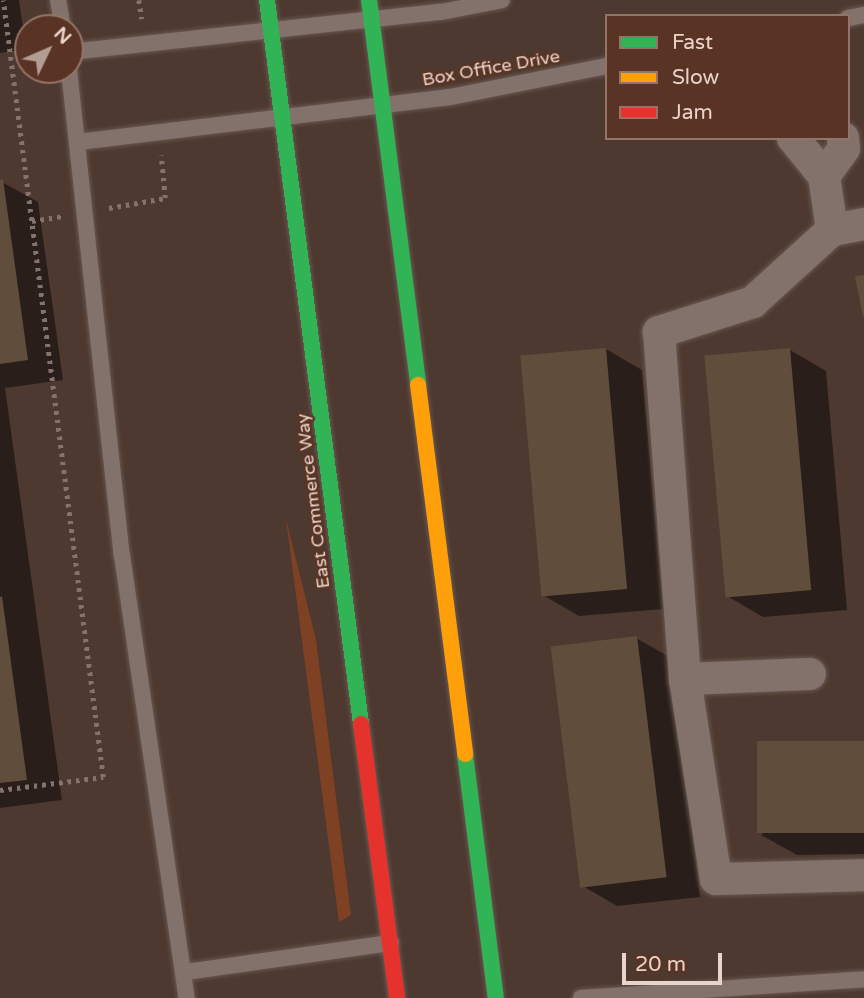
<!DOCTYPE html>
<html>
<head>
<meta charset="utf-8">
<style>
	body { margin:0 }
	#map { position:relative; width:864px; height:998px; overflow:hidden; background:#4d3930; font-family:"Varela Round",sans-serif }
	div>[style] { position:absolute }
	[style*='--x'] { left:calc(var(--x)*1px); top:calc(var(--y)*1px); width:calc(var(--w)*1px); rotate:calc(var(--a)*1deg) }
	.green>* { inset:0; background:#7f4123 }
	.shadow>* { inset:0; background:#0007 }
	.building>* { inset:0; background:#614d3c; transform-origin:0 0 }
	.path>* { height:4.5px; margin-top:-2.25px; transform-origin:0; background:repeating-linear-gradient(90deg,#83736c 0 3.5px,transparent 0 8.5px) }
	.roads { filter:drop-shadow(0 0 2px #68574f) drop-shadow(0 0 2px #68574f) }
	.lane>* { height:16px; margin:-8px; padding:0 8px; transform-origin:8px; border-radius:8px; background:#83726c }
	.street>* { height:32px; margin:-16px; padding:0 16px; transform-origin:16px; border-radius:16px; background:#83726c }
	.fast>* { height:16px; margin:-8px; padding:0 8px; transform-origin:8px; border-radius:8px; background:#30b455 }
	.slow>* { height:16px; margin:-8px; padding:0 8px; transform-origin:8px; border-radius:8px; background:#ff9f0a }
	.jam>* { height:16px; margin:-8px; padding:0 8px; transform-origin:8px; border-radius:8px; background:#e5322d }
	span { translate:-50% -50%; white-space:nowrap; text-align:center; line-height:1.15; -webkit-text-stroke:5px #593424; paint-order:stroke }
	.street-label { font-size:18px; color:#ead3c9 }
	.legend { position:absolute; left:605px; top:14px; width:245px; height:126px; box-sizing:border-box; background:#593424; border:2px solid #937466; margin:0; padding:9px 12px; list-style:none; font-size:21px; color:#ead3c9 }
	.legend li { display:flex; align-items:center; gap:14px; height:35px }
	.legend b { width:35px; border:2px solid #937466 }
	.north { position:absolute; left:14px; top:14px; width:70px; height:70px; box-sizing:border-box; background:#593424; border:2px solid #937466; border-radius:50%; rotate:46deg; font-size:19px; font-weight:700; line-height:28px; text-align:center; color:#ead3c9 }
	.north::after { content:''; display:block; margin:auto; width:24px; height:32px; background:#b39d93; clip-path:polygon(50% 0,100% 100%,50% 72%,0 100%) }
	.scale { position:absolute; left:622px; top:953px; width:100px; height:32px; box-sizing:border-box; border:4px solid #ead3c9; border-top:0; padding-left:9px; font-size:21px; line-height:24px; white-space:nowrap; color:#ead3c9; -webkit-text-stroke:5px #593424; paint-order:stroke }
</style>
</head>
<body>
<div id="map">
	<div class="green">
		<i style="clip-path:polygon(286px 519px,316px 640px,351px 915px,339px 922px)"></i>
	</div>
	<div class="shadow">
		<i style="clip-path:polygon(0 0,19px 0,26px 49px,0 53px)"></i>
		<i style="clip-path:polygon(0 181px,38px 202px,63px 380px,5px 388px,62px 800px,0 808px)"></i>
		<i style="clip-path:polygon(606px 349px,642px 370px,663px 609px,579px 616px,543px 595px)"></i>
		<i style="clip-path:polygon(790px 350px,826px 371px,847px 610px,763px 617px,727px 596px)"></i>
		<i style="clip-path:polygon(636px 638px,673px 659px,700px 897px,617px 906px,581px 885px)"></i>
		<i style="clip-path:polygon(864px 742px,864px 854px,797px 855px,761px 835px)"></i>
	</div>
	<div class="building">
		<i style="clip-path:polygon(3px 179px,28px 360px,0 364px,0 180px)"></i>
		<i style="clip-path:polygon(864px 275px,864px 316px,863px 317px,855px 276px)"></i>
		<i style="left:606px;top:348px;width:242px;height:86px;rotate:85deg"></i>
		<i style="left:790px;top:348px;width:243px;height:86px;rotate:85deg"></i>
		<i style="clip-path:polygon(2px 596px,27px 780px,0 783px,0 597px)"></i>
		<i style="left:637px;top:636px;width:243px;height:87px;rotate:83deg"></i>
		<i style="left:864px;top:741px;width:92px;height:107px;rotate:90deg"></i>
	</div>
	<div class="path">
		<i style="--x:139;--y:0;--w:19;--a:81"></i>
		<i style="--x:109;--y:208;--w:57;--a:-10.1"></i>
		<i style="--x:165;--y:198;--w:43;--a:-95.3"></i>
		<i style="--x:32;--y:221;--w:31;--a:-9"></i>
		<i style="--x:0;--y:790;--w:104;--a:-7.2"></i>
		<i style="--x:103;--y:777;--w:783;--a:-97.33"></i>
	</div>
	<div class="roads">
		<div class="lane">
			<i style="--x:58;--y:0;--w:28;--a:80"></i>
			<i style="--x:848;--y:18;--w:16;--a:-11"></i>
			<i style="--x:70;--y:52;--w:373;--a:-6.2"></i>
			<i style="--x:441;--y:12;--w:62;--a:-11.1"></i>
			<i style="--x:69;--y:70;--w:488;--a:83.8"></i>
			<i style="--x:122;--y:555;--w:448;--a:81.7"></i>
			<i style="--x:78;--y:142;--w:375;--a:-6.9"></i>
			<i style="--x:450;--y:97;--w:160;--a:-11.2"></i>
			<i style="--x:186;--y:972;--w:207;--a:-8.1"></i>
			<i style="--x:581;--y:998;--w:284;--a:-3.8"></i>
		</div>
		<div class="street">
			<i style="--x:793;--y:138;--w:49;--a:50.8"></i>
			<i style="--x:824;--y:176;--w:34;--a:-54"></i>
			<i style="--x:844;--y:148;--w:10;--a:-96"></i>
			<i style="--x:824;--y:176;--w:55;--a:81.6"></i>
			<i style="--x:864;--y:224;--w:33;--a:169"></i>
			<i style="--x:832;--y:230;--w:107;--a:137.7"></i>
			<i style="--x:753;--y:302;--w:99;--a:162.3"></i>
			<i style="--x:659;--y:332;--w:348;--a:85.7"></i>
			<i style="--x:685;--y:679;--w:202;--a:81.2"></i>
			<i style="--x:716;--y:879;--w:148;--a:-1.5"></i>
			<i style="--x:685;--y:679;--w:125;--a:-2.3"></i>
		</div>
		<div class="fast">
			<i style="--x:267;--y:0;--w:730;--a:82.6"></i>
			<i style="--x:369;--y:0;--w:388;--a:82.7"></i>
			<i style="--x:465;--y:754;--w:246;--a:82.8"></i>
		</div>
		<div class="slow">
			<i style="--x:418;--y:385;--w:372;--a:82.7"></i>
		</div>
		<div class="jam">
			<i style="--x:361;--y:724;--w:276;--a:82.5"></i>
		</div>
	</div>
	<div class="street-label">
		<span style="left:491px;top:68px;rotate:-10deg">Box Office Drive</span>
		<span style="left:313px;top:501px;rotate:-97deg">East Commerce Way</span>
	</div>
	<ul class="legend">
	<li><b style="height:9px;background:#30b455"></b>Fast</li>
	<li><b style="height:9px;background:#ff9f0a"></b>Slow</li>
	<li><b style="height:9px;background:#e5322d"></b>Jam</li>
	</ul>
	<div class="north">N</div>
	<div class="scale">20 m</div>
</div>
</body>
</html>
